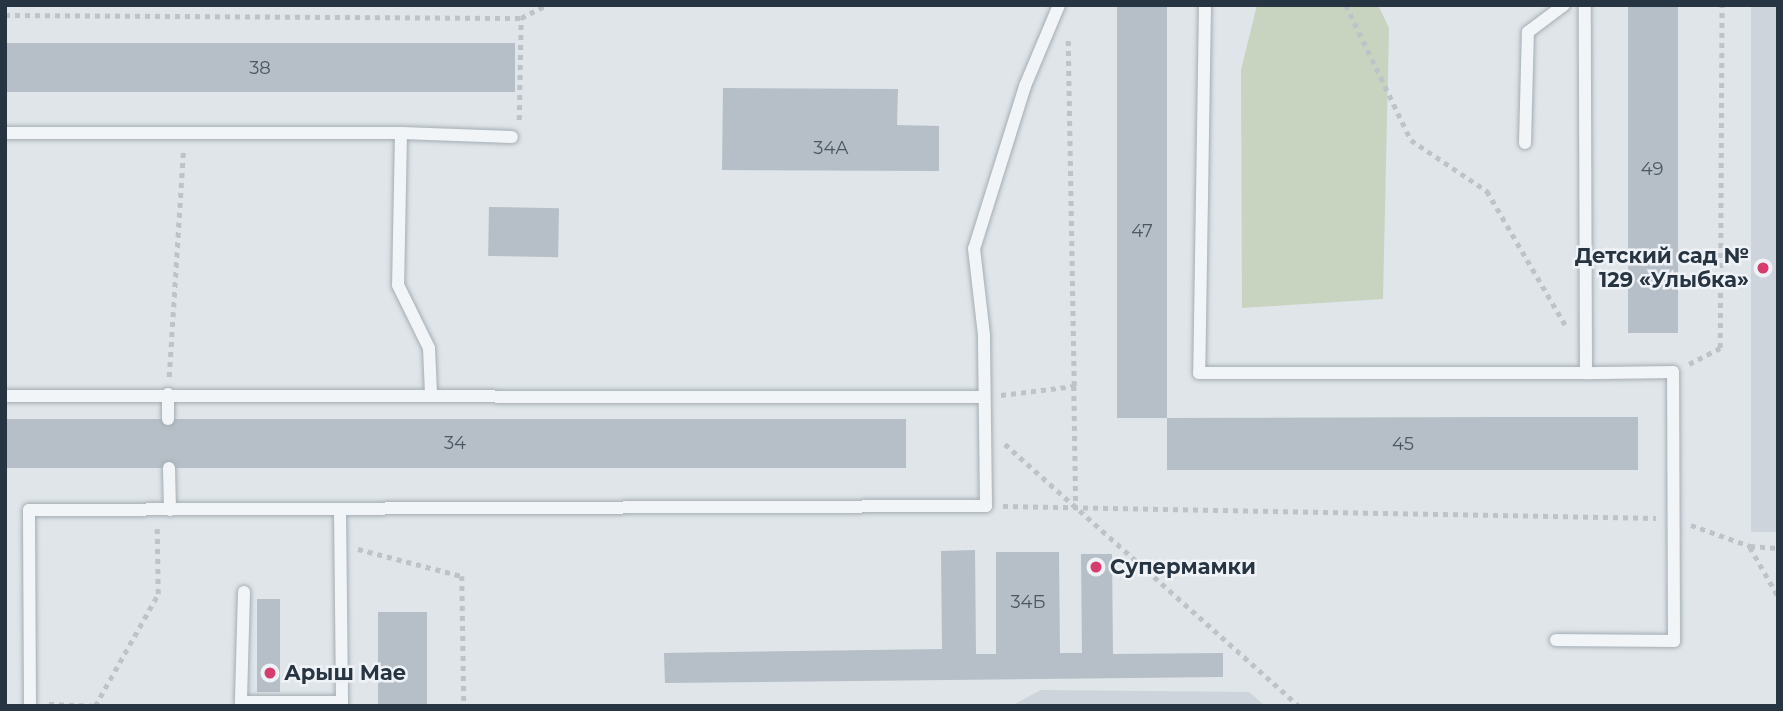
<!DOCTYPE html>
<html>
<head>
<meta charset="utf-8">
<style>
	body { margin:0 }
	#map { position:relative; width:1783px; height:711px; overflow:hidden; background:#dfe5e9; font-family:Montserrat,sans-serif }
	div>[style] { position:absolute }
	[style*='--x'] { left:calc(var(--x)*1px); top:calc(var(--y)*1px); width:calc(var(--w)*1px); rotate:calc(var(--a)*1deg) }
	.built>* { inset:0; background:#cdd4db; transform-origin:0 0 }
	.green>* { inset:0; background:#c8d4c0 }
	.building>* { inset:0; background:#b6bfc7; transform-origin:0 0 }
	.path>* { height:4.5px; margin-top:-2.25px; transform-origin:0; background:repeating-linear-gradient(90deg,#bdc3c8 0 5px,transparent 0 10px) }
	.roads { filter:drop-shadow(0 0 2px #a4adb4) drop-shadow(0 0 2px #a4adb4) }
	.service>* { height:12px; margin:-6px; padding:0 6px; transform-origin:6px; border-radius:6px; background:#f2f5f7 }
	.dots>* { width:19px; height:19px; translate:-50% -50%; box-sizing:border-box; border:4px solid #eff3f7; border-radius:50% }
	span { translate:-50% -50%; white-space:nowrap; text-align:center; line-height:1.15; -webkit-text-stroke:5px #eff3f7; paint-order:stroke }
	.number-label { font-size:18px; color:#4b5863 }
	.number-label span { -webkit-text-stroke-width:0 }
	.poi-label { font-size:21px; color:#273542; font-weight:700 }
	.right { translate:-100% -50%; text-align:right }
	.left { translate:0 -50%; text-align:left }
	.frame { position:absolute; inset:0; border:7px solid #273542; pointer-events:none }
</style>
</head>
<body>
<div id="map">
	<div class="built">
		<i style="left:1751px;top:5px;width:27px;height:527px"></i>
		<i style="clip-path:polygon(1041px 690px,1249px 692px,1265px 706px,1011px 706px)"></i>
	</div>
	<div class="green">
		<i style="clip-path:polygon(1257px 5px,1378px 5px,1389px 28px,1383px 299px,1242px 308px,1241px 70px)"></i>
	</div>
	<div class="building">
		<i style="left:1117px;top:5px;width:50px;height:413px"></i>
		<i style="left:1628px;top:5px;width:50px;height:328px"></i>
		<i style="left:5px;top:43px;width:510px;height:49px"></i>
		<i style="clip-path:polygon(723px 88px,898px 89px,897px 125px,939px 126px,939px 171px,722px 170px)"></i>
		<i style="left:489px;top:207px;width:70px;height:49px;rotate:1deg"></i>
		<i style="clip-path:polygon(1499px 417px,1638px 417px,1638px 470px,1167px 470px,1167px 418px)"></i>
		<i style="left:5px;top:419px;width:901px;height:49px"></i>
		<i style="clip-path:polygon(975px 550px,976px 654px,996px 654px,996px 552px,1059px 552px,1060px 653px,1082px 653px,1081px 554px,1112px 554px,1113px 654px,1223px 653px,1223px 677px,665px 683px,664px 653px,942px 649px,941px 551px)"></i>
		<i style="left:257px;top:599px;width:23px;height:93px"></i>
		<i style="left:378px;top:612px;width:49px;height:94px"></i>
	</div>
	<div class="path">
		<i style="--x:1346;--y:5;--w:150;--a:64.3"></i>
		<i style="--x:1411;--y:140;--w:92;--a:33.9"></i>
		<i style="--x:1487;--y:191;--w:156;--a:59.7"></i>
		<i style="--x:5;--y:15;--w:516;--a:0.33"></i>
		<i style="--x:521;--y:18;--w:29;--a:-27"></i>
		<i style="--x:519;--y:120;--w:102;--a:-88.9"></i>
		<i style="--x:1689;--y:364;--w:35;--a:-27"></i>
		<i style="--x:1720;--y:348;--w:343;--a:-89.7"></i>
		<i style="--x:169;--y:377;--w:225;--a:-86.4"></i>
		<i style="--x:1074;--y:386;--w:121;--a:89.1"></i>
		<i style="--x:1001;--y:395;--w:74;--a:-7"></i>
		<i style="--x:1074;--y:386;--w:348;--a:-91"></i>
		<i style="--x:1005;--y:444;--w:394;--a:41.7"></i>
		<i style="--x:1003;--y:506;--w:653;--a:1.05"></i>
		<i style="--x:1691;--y:525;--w:63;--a:19.6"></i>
		<i style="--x:1750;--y:546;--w:28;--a:4"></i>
		<i style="--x:1750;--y:547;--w:56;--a:60.3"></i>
		<i style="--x:358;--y:549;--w:107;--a:14.6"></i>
		<i style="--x:462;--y:576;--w:130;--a:89.1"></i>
		<i style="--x:49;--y:704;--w:52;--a:2.2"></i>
		<i style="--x:95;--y:706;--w:129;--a:-60.6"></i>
		<i style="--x:158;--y:594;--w:66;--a:-90.9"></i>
	</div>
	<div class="roads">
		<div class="service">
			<i style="--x:1205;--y:5;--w:368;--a:90.9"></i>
			<i style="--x:1199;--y:373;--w:387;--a:0"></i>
			<i style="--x:1586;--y:373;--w:368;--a:-90.2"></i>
			<i style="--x:5;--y:133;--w:396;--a:0"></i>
			<i style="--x:401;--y:133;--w:152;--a:91.1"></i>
			<i style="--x:398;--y:285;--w:70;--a:63.8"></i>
			<i style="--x:429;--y:348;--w:46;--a:87.5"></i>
			<i style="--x:401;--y:133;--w:111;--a:2.1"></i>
			<i style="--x:1525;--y:143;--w:111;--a:-88.5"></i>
			<i style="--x:1528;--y:32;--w:45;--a:-36.9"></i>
			<i style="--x:168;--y:394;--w:25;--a:90"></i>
			<i style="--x:5;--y:396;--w:979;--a:0.06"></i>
			<i style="--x:169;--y:468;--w:42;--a:88.6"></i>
			<i style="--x:340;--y:509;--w:197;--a:89.4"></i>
			<i style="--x:244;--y:592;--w:110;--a:91.6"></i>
			<i style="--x:241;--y:702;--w:101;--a:0"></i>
			<i style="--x:1556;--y:640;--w:118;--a:0.5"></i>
			<i style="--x:1674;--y:641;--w:269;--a:-90.2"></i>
			<i style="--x:1673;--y:372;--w:87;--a:179.3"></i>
			<i style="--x:30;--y:706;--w:196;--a:-90.3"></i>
			<i style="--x:29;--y:510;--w:957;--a:-0.24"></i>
			<i style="--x:986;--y:506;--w:171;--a:-90.7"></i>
			<i style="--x:984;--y:335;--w:87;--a:-96.6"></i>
			<i style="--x:974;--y:249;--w:171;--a:-72.6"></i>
			<i style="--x:1025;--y:86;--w:88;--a:-67.2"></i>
		</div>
	</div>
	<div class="dots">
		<i style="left:1763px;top:268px;background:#d63c6d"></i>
		<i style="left:1096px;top:567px;background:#d63c6d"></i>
		<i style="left:270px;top:673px;background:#d63c6d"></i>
	</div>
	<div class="number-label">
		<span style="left:260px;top:68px">38</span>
		<span style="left:831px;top:148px">34А</span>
		<span style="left:1652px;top:169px">49</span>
		<span style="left:1142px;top:231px">47</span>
		<span style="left:455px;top:443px">34</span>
		<span style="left:1403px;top:444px">45</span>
		<span style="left:1028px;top:602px">34Б</span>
	</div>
	<div class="poi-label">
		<span class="right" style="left:1749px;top:268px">Детский сад №<br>129 «Улыбка»</span>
		<span class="left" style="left:1110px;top:567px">Супермамки</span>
		<span class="left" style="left:284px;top:673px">Арыш Мае</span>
	</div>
	<div class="frame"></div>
</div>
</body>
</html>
